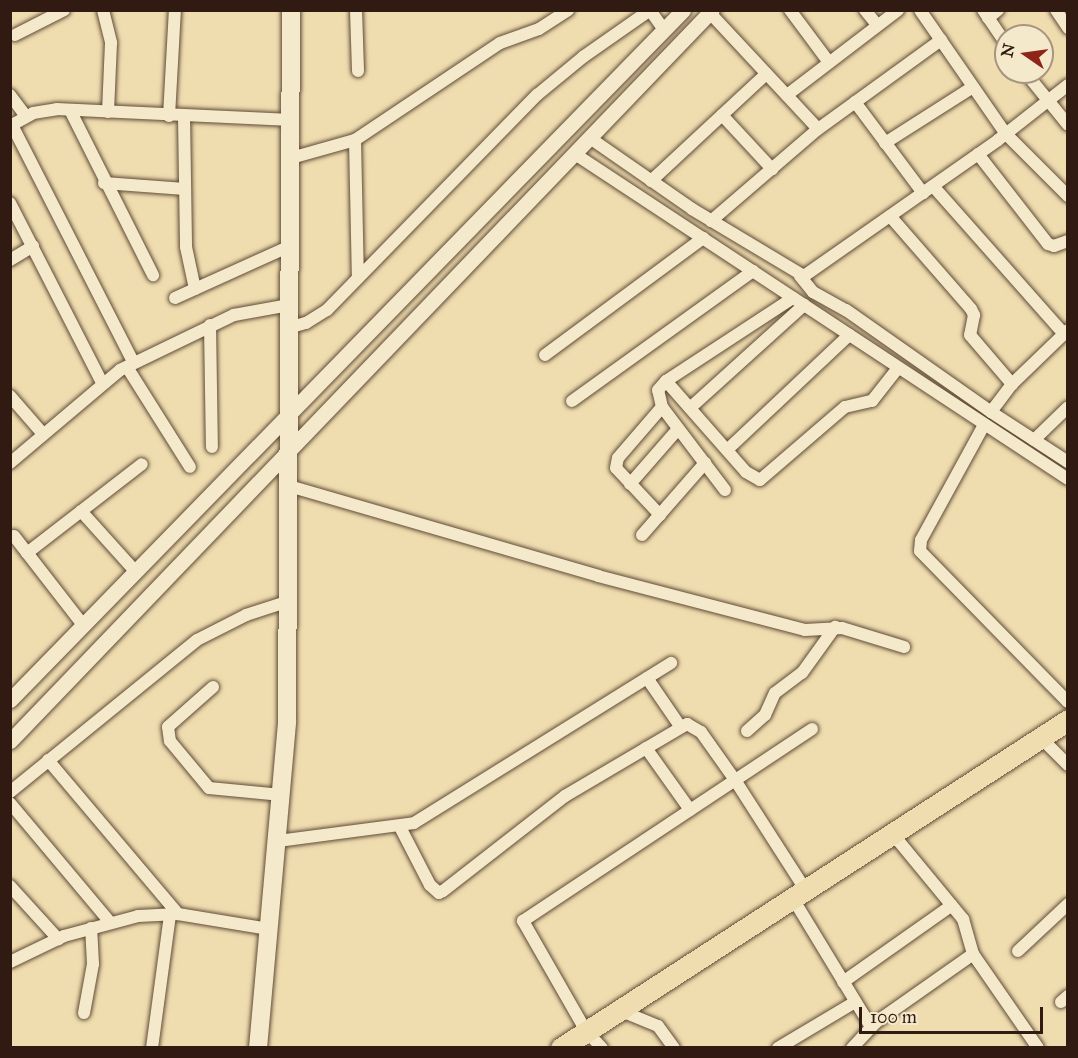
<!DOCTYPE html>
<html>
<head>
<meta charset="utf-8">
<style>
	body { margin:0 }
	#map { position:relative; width:1078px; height:1058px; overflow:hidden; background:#efddaf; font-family:"IM FELL Great Primer",serif }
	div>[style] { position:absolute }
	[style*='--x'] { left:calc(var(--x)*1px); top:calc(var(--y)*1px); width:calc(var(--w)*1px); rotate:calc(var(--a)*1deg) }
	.roads { filter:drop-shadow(0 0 2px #604b38) drop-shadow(0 0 2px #604b38) }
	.minor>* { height:12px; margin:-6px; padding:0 6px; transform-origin:6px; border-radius:6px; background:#f5e9cb }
	.tertiary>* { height:15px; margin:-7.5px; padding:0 7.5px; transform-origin:7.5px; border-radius:7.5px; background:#f5e9cb }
	.secondary>* { height:18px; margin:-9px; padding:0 9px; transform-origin:9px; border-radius:9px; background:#f5e9cb }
	.trunk>* { height:21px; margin:-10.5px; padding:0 10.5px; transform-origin:10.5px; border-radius:10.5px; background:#efddaf }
	span { translate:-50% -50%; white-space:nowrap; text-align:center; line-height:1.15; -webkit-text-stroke:4.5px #f5e9cb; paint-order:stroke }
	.frame { position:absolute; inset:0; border:12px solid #301a11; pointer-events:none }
	.north { position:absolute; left:994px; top:24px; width:60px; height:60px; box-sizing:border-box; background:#f5e9cb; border:2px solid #a69681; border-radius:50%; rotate:283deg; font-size:16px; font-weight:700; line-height:24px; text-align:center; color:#301a11 }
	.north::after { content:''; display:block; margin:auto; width:21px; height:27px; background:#8f2418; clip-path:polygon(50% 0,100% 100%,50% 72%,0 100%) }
	.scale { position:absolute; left:859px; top:1007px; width:184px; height:27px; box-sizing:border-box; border:3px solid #301a11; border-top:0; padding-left:8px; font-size:18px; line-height:21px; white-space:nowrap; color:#301a11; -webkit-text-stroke:4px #f5e9cb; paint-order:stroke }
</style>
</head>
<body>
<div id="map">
	<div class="roads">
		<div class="minor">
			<i style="--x:103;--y:10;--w:34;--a:76"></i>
			<i style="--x:111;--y:43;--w:69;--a:92.5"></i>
			<i style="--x:356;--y:10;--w:61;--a:88.1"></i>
			<i style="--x:790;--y:10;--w:64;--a:53.3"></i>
			<i style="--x:865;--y:10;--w:19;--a:51"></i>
			<i style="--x:920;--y:10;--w:151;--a:55.3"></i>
			<i style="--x:1006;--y:134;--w:88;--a:45"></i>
			<i style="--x:983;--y:10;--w:41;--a:55.9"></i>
			<i style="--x:1056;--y:10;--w:22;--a:56"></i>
			<i style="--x:710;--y:13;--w:158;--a:47"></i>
			<i style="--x:988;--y:18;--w:13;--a:-39"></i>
			<i style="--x:15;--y:35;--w:55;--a:-27"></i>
			<i style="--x:1025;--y:72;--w:68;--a:50.9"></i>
			<i style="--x:10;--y:95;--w:26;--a:53"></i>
			<i style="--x:787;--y:95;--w:140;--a:-37.4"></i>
			<i style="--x:855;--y:102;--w:114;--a:53.2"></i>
			<i style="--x:70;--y:110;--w:185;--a:63.3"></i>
			<i style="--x:722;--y:115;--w:74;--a:47.2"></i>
			<i style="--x:169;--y:116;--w:106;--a:-86.8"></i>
			<i style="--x:184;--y:116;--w:131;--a:89.1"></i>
			<i style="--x:186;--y:247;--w:43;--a:77.9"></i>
			<i style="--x:12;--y:125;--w:267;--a:62.9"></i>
			<i style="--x:10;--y:126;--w:26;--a:-29"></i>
			<i style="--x:33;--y:113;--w:24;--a:-9"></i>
			<i style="--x:57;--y:109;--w:234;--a:2.7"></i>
			<i style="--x:590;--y:138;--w:124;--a:34.8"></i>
			<i style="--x:692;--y:209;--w:131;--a:30.9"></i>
			<i style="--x:804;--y:276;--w:237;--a:-35"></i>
			<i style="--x:998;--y:140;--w:89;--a:-38.2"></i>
			<i style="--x:355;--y:140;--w:138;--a:88.8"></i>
			<i style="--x:885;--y:143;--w:104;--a:-32.5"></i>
			<i style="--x:575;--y:154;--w:590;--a:33.39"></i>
			<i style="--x:978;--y:154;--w:114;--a:52.1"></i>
			<i style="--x:1048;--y:244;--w:6;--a:18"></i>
			<i style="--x:1054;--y:246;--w:15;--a:-20"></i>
			<i style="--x:291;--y:158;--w:66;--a:-15.7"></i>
			<i style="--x:355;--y:140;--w:174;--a:-33.8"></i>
			<i style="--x:500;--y:43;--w:41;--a:-19.7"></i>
			<i style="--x:539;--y:29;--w:35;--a:-33"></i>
			<i style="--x:651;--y:181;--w:157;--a:-42.9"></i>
			<i style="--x:104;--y:183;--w:81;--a:4.2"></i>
			<i style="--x:933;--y:186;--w:198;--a:48.5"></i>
			<i style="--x:10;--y:203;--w:202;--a:62.9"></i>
			<i style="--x:890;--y:216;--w:123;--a:48.9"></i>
			<i style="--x:971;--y:309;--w:7;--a:63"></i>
			<i style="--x:974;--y:315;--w:20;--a:101"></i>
			<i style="--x:970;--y:335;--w:65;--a:49.4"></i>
			<i style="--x:711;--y:221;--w:141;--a:-40.7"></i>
			<i style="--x:818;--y:129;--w:152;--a:-35.9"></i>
			<i style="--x:10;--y:260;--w:27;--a:-31"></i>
			<i style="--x:800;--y:276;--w:21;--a:51"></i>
			<i style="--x:813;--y:292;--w:38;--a:29"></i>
			<i style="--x:846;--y:310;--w:177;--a:35.1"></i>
			<i style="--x:175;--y:298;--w:126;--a:-24.3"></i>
			<i style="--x:210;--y:325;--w:122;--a:89.1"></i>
			<i style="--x:288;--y:328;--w:19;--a:-16"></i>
			<i style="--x:306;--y:323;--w:25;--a:-32"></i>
			<i style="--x:327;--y:310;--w:301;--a:-45.7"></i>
			<i style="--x:537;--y:95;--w:60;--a:-39.6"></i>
			<i style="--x:583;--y:57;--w:82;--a:-35"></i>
			<i style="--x:650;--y:10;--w:24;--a:55"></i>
			<i style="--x:1068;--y:330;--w:78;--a:136"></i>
			<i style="--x:1012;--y:384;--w:35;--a:127"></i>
			<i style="--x:991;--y:412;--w:92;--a:33"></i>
			<i style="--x:545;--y:355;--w:197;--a:-36.5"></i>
			<i style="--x:127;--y:367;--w:118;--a:57.8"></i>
			<i style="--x:666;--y:381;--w:121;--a:48.7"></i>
			<i style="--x:746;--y:472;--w:16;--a:30"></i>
			<i style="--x:760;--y:480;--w:112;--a:-40.7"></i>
			<i style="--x:845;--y:407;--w:28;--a:-13"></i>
			<i style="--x:872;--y:401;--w:42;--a:-51.8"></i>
			<i style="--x:10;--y:396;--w:50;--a:49"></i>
			<i style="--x:572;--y:401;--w:223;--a:-35.7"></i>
			<i style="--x:690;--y:408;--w:154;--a:-42.1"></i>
			<i style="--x:984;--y:425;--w:131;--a:118.7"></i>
			<i style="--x:921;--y:540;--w:11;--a:95"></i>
			<i style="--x:920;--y:551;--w:211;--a:45.6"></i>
			<i style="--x:1034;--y:440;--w:47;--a:-44.1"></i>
			<i style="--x:727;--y:450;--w:168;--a:-43.3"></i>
			<i style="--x:10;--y:463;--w:144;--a:-40.2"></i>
			<i style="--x:120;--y:370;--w:127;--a:-25.8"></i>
			<i style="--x:234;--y:315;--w:56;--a:-10.3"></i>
			<i style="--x:630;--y:484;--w:73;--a:-48.9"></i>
			<i style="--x:289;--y:486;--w:322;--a:16.2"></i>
			<i style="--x:598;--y:576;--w:214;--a:14.6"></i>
			<i style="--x:805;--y:630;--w:37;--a:-3"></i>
			<i style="--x:842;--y:628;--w:65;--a:17"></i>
			<i style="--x:725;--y:490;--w:104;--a:-127.2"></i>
			<i style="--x:662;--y:407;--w:17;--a:-103"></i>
			<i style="--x:658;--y:390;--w:12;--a:-48"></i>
			<i style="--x:666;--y:381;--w:152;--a:-33.2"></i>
			<i style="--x:81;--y:511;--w:81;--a:48"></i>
			<i style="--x:660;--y:515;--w:64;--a:-133.1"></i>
			<i style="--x:616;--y:468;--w:10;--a:-79"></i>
			<i style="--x:618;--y:458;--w:67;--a:-49.2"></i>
			<i style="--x:642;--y:535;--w:96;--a:-48.8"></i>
			<i style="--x:14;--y:536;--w:113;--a:52.2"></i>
			<i style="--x:27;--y:553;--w:145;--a:-37.7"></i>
			<i style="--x:647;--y:678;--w:58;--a:55.5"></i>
			<i style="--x:213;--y:687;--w:60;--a:138.4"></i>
			<i style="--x:168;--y:727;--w:14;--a:82"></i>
			<i style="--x:170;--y:741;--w:61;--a:50.3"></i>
			<i style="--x:209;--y:788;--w:73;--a:5.5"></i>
			<i style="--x:747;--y:731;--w:24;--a:-42"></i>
			<i style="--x:765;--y:715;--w:24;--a:-66"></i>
			<i style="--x:775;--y:693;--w:34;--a:-37"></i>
			<i style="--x:802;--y:673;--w:57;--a:-54.3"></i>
			<i style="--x:1040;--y:737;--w:40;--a:45"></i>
			<i style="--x:646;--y:748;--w:76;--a:54.6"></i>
			<i style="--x:48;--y:760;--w:202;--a:49.8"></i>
			<i style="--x:10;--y:792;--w:241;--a:-39.1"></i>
			<i style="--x:197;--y:640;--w:55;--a:-27"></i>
			<i style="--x:246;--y:615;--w:45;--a:-18"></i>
			<i style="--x:10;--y:803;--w:155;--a:50"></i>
			<i style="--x:400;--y:827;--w:65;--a:62.7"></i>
			<i style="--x:430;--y:885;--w:12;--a:42"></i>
			<i style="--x:439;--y:893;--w:4;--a:-27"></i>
			<i style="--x:443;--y:891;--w:155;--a:-37.9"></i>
			<i style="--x:565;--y:796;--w:142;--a:-30.5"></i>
			<i style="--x:687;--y:724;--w:16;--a:30"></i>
			<i style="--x:701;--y:732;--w:59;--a:54.7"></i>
			<i style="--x:735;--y:780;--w:130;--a:57.3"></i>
			<i style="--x:892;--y:833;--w:112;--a:50.5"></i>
			<i style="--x:963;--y:919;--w:36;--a:74"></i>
			<i style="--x:973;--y:954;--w:114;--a:55.3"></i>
			<i style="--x:278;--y:841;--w:137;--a:-7.5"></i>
			<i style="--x:414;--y:823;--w:303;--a:-31.9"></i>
			<i style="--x:10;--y:886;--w:72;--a:47.8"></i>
			<i style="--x:792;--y:897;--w:152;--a:58.7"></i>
			<i style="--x:1018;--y:951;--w:69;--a:-43.2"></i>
			<i style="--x:10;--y:962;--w:60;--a:-25.7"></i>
			<i style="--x:64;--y:936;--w:77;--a:-15.1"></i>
			<i style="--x:138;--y:916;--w:40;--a:-2.9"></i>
			<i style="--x:178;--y:914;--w:92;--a:9.4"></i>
			<i style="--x:843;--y:982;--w:133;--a:-35.2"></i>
			<i style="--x:1061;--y:1002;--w:9;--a:-41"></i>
			<i style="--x:619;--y:1010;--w:42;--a:22.3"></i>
			<i style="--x:658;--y:1026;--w:27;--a:54"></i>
			<i style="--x:84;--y:1013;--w:50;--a:-79.6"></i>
			<i style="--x:93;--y:964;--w:36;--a:-93"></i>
			<i style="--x:152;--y:1048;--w:135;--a:-82.3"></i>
			<i style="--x:602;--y:1048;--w:23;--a:-133"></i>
			<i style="--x:586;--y:1031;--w:127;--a:-119.8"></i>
			<i style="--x:523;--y:921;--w:347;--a:-33.6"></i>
			<i style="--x:778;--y:1048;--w:90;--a:-30.9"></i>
			<i style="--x:852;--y:1048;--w:34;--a:-47"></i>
			<i style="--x:875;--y:1023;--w:120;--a:-35.1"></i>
		</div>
		<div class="tertiary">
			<i style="--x:10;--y:700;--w:964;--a:-45.71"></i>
			<i style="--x:10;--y:741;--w:1013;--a:-46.16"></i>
		</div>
		<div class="secondary">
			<i style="--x:258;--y:1048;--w:327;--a:-84.9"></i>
			<i style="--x:287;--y:722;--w:712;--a:-89.68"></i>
		</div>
		<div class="trunk">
			<i style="--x:561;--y:1048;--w:604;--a:-32.9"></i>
		</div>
	</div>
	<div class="frame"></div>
	<div class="north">N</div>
	<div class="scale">100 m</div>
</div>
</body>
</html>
